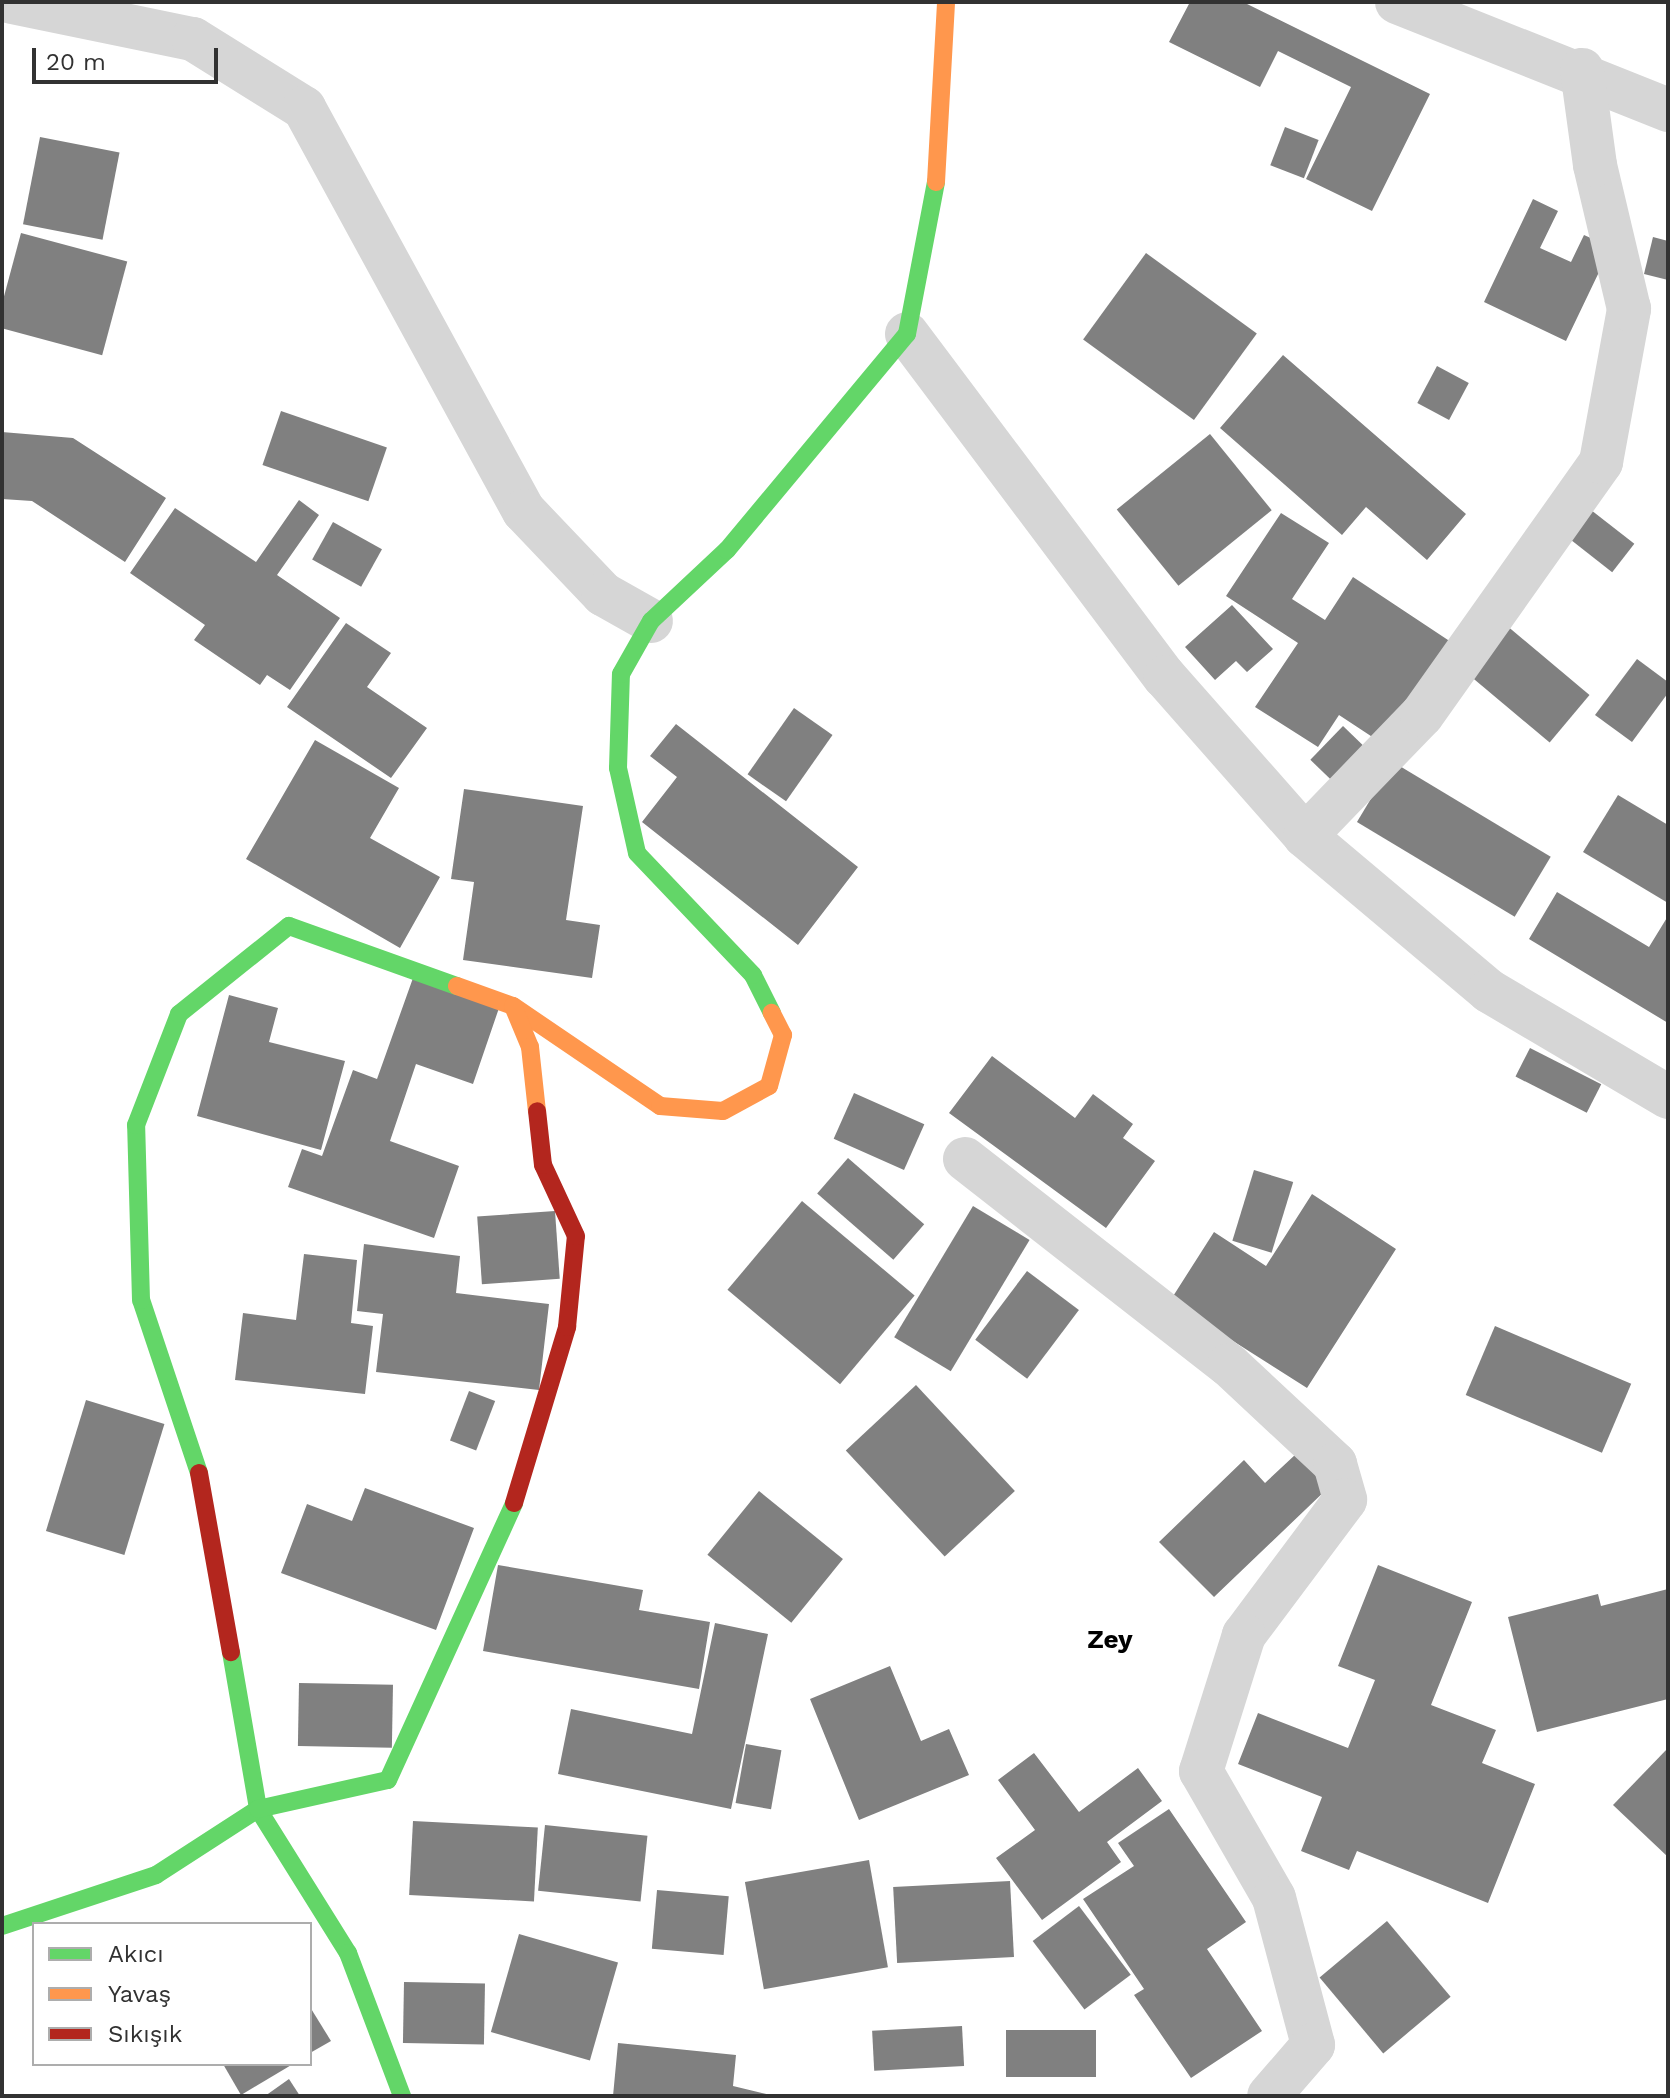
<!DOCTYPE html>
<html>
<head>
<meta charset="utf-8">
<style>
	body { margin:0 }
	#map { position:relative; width:1670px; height:2098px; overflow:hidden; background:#fff; font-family:"Work Sans",sans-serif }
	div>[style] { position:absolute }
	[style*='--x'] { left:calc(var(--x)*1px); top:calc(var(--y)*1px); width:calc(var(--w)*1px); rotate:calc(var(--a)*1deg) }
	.building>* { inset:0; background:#808080; transform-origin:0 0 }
	.street>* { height:44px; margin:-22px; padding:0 22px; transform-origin:22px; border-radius:22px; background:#d6d6d6 }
	.fast>* { height:18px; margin:-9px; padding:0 9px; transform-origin:9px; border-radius:9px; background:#63d668 }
	.slow>* { height:18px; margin:-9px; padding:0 9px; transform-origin:9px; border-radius:9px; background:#ff974d }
	.jam>* { height:18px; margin:-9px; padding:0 9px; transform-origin:9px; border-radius:9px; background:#b3261e }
	span { translate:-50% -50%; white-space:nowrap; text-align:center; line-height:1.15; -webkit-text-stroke:8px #fff; paint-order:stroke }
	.quarter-label { font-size:26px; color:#000; font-weight:700 }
	.frame { position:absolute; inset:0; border:4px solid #323232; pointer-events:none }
	.legend { position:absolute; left:32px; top:1922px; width:280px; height:144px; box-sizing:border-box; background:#fff; border:2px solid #adadad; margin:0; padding:10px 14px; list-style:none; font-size:24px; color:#323232 }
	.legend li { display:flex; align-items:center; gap:16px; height:40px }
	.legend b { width:40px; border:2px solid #adadad }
	.scale { position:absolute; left:32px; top:48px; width:186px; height:36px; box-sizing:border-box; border:4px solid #323232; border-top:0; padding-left:10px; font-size:24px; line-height:28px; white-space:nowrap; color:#323232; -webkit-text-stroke:6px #fff; paint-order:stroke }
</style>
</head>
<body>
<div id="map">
	<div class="building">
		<i style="clip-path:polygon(1190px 2px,1243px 2px,1430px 94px,1372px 211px,1306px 179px,1351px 87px,1278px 51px,1260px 87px,1169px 42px)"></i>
		<i style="left:1285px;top:127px;width:36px;height:41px;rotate:21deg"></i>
		<i style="left:40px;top:137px;width:81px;height:89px;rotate:11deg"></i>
		<i style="clip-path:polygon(1533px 199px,1558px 211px,1540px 248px,1571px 262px,1584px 235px,1611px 247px,1566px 341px,1484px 302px)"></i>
		<i style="left:21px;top:233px;width:110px;height:97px;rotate:15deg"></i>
		<i style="clip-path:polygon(1653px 237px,1668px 241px,1668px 280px,1644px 274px)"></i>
		<i style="left:1146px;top:253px;width:137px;height:107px;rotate:36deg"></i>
		<i style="clip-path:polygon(1283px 355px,1466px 514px,1427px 560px,1366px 507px,1342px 535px,1220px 428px)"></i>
		<i style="left:1437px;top:366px;width:36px;height:42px;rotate:28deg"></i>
		<i style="left:281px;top:411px;width:112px;height:57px;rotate:19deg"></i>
		<i style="clip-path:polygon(2px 432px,73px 438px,166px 498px,125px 562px,32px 501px,2px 499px)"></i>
		<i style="left:1210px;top:434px;width:98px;height:120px;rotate:51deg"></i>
		<i style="clip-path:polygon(299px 500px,319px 515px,277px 575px,340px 618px,290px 690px,267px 675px,260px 685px,194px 640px,205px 625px,130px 573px,175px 508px,256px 562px)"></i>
		<i style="left:1591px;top:510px;width:55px;height:36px;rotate:38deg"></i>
		<i style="clip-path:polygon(1281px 513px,1329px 543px,1292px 599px,1325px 620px,1353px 577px,1451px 642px,1383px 744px,1339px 715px,1318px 747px,1255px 707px,1298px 643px,1226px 596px)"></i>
		<i style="left:333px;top:522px;width:56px;height:43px;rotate:29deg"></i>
		<i style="clip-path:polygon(1232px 605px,1273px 649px,1247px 672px,1236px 661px,1215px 680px,1185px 647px)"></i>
		<i style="clip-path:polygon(346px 623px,391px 653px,367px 687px,427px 728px,391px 778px,287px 707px)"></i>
		<i style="left:1506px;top:625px;width:109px;height:62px;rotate:40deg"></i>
		<i style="clip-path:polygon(1637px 659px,1668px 682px,1668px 693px,1632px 742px,1595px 715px)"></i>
		<i style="left:794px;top:708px;width:47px;height:81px;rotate:35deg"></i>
		<i style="clip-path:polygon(676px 724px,858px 867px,798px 945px,642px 822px,677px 777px,650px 756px)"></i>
		<i style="left:1343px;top:726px;width:32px;height:47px;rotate:44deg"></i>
		<i style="clip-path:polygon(315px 740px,399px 788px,370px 838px,440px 877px,400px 948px,246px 859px)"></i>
		<i style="left:1393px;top:762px;width:184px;height:70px;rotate:31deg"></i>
		<i style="clip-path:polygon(464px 789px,583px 806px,566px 920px,600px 925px,592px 978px,463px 960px,474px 882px,451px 879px)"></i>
		<i style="clip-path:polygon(1618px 795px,1668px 825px,1668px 903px,1583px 852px)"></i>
		<i style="clip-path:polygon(1557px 892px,1649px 947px,1668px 916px,1668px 1023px,1529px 939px)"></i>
		<i style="clip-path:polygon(413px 978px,499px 1008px,473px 1084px,416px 1064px,390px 1141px,459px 1166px,434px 1238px,288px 1187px,302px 1149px,322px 1156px,353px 1070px,377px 1079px)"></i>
		<i style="clip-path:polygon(229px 995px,278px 1008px,269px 1042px,345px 1061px,321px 1150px,197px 1116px)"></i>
		<i style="left:1530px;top:1048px;width:80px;height:32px;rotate:27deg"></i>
		<i style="clip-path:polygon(992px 1056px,1075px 1118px,1093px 1094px,1133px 1124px,1123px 1138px,1155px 1161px,1106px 1228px,949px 1113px)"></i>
		<i style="left:854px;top:1093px;width:77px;height:50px;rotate:24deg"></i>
		<i style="left:848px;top:1158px;width:101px;height:47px;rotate:41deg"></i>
		<i style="left:1254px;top:1170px;width:41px;height:74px;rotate:17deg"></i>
		<i style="clip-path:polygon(1312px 1194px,1396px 1249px,1307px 1388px,1170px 1301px,1214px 1232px,1266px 1266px)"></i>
		<i style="left:802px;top:1201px;width:147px;height:116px;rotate:40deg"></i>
		<i style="left:973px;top:1206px;width:66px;height:153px;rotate:31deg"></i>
		<i style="left:555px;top:1211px;width:68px;height:78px;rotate:86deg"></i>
		<i style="clip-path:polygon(364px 1244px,460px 1256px,456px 1293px,549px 1304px,539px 1390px,376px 1372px,383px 1314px,357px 1311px)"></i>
		<i style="clip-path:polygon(304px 1254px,357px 1260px,351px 1323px,373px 1326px,365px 1394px,235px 1380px,243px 1313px,296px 1320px)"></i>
		<i style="left:1027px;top:1271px;width:65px;height:86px;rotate:37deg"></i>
		<i style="left:1495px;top:1326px;width:148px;height:75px;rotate:23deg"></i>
		<i style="left:916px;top:1385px;width:145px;height:96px;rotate:47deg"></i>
		<i style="left:469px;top:1391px;width:28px;height:53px;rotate:21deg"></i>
		<i style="left:86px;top:1400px;width:82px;height:137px;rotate:17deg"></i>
		<i style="clip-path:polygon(1296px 1454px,1328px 1488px,1214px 1597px,1159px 1542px,1244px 1460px,1265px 1483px)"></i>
		<i style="clip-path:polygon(365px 1488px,474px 1528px,436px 1630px,281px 1573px,307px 1504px,352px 1521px)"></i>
		<i style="left:759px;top:1491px;width:108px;height:82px;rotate:39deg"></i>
		<i style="clip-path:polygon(498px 1565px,643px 1590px,639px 1610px,710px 1622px,699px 1689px,483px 1651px)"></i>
		<i style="clip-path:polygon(1378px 1565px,1472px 1602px,1431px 1705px,1496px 1730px,1482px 1763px,1535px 1784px,1488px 1903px,1357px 1851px,1349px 1870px,1301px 1851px,1322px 1797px,1238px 1764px,1258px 1713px,1348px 1748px,1375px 1680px,1338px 1666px)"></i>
		<i style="clip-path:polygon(1668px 1589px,1668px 1699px,1537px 1732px,1508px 1617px,1598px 1594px,1601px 1606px)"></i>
		<i style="clip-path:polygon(715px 1623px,768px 1634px,731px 1809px,558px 1774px,571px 1709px,692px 1734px)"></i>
		<i style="clip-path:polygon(890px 1666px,921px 1741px,949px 1729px,969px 1775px,859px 1820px,810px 1699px)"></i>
		<i style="left:299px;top:1683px;width:94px;height:63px;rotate:1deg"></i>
		<i style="left:746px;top:1744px;width:36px;height:60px;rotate:10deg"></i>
		<i style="clip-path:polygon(1668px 1748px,1668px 1857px,1613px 1805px)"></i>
		<i style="clip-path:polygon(1034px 1753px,1079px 1812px,1138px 1768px,1162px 1801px,1107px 1842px,1121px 1862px,1042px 1920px,996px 1858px,1035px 1830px,998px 1780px)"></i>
		<i style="clip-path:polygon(1169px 1809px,1246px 1922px,1207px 1949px,1262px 2031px,1191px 2078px,1134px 1995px,1144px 1989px,1083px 1899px,1134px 1866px,1118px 1843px)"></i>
		<i style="left:413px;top:1821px;width:125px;height:74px;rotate:3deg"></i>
		<i style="left:545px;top:1825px;width:103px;height:66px;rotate:6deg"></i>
		<i style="left:869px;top:1860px;width:109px;height:126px;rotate:80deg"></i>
		<i style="left:1010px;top:1881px;width:76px;height:117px;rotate:87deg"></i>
		<i style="left:657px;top:1890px;width:72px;height:59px;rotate:5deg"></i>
		<i style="left:1079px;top:1906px;width:86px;height:58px;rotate:53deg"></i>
		<i style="left:1387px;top:1921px;width:99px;height:88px;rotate:50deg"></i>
		<i style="left:519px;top:1934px;width:103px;height:102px;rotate:16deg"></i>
		<i style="left:404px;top:1982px;width:81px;height:61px;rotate:1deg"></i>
		<i style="clip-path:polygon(310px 2007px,331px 2041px,310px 2053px)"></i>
		<i style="left:962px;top:2026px;width:40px;height:90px;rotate:87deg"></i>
		<i style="left:1096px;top:2030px;width:47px;height:90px;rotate:90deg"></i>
		<i style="clip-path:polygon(618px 2043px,736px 2055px,733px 2086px,775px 2096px,613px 2096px)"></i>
		<i style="clip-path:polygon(223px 2064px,293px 2064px,241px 2095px)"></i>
		<i style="clip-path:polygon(289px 2079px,300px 2096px,265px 2096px)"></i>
	</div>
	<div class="street">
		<i style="--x:12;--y:2;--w:185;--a:11.6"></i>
		<i style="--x:193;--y:39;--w:131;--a:31.9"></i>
		<i style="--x:304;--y:108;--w:459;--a:61.4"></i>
		<i style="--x:524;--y:511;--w:115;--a:46.4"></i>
		<i style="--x:603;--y:594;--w:55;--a:29.4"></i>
		<i style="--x:1397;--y:2;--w:292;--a:21.7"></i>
		<i style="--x:907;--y:334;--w:429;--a:53.1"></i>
		<i style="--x:1165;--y:677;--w:212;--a:48.6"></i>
		<i style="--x:1305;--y:836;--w:241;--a:40.1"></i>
		<i style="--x:1489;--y:991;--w:208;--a:30.6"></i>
		<i style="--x:1305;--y:836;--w:168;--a:-46"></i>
		<i style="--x:1422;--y:715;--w:310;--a:-54.7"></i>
		<i style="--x:1601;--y:462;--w:156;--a:-79.6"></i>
		<i style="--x:1629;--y:309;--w:148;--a:-103.3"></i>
		<i style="--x:1595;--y:165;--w:96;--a:-97.8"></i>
		<i style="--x:965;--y:1159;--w:335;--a:38"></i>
		<i style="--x:1229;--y:1365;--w:145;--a:43"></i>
		<i style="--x:1335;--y:1464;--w:37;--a:74"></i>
		<i style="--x:1345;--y:1500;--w:169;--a:126.8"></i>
		<i style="--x:1244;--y:1635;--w:143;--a:107.5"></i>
		<i style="--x:1201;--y:1771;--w:146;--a:60.1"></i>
		<i style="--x:1274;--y:1898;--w:152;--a:75.1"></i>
		<i style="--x:1313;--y:2045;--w:67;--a:130.8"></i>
	</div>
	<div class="fast">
		<i style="--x:772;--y:1013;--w:42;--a:-116.6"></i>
		<i style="--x:753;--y:975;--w:168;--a:-133.6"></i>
		<i style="--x:637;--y:853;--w:87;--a:-102.6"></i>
		<i style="--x:618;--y:768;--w:94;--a:-88.2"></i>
		<i style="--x:621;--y:674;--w:61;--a:-60.5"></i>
		<i style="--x:651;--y:621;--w:104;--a:-43.1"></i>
		<i style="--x:727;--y:550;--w:281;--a:-50.2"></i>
		<i style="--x:907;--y:334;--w:155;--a:-79.2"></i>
		<i style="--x:199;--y:1473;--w:182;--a:-108.5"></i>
		<i style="--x:141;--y:1300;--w:175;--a:-91.6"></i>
		<i style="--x:136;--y:1125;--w:119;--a:-68.8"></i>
		<i style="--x:179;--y:1014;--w:141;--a:-38.7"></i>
		<i style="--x:289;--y:926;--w:178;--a:19.7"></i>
		<i style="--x:231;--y:1652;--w:159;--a:80.2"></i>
		<i style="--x:258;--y:1809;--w:170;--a:58"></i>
		<i style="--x:348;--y:1953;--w:153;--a:69.3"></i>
		<i style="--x:2;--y:1926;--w:162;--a:-18.3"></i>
		<i style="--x:156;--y:1875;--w:121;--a:-32.9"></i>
		<i style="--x:258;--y:1809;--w:133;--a:-12.6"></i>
		<i style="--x:388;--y:1780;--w:304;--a:-65.5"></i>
	</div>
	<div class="slow">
		<i style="--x:936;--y:182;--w:180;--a:-86.8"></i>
		<i style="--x:457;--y:986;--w:59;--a:19.7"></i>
		<i style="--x:513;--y:1006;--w:178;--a:34.2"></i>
		<i style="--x:660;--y:1106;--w:63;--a:4.5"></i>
		<i style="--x:723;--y:1111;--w:52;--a:-28.5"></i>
		<i style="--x:769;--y:1086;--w:53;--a:-74.6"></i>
		<i style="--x:783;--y:1035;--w:25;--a:-117"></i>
		<i style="--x:513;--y:1006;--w:44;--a:67.5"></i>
		<i style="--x:530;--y:1047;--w:64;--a:83.8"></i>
	</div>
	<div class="jam">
		<i style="--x:199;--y:1473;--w:182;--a:79.9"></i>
		<i style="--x:514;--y:1503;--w:184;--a:-73.2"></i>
		<i style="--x:567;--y:1327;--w:91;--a:-84.4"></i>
		<i style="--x:576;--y:1236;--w:78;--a:-114.9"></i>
		<i style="--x:543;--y:1165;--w:54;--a:-96.3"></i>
	</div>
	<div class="quarter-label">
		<span style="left:1110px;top:1640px">Zey</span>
	</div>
	<div class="frame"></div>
	<ul class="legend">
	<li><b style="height:10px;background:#63d668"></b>Akıcı</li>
	<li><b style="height:10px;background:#ff974d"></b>Yavaş</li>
	<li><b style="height:10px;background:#b3261e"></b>Sıkışık</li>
	</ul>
	<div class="scale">20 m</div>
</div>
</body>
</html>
